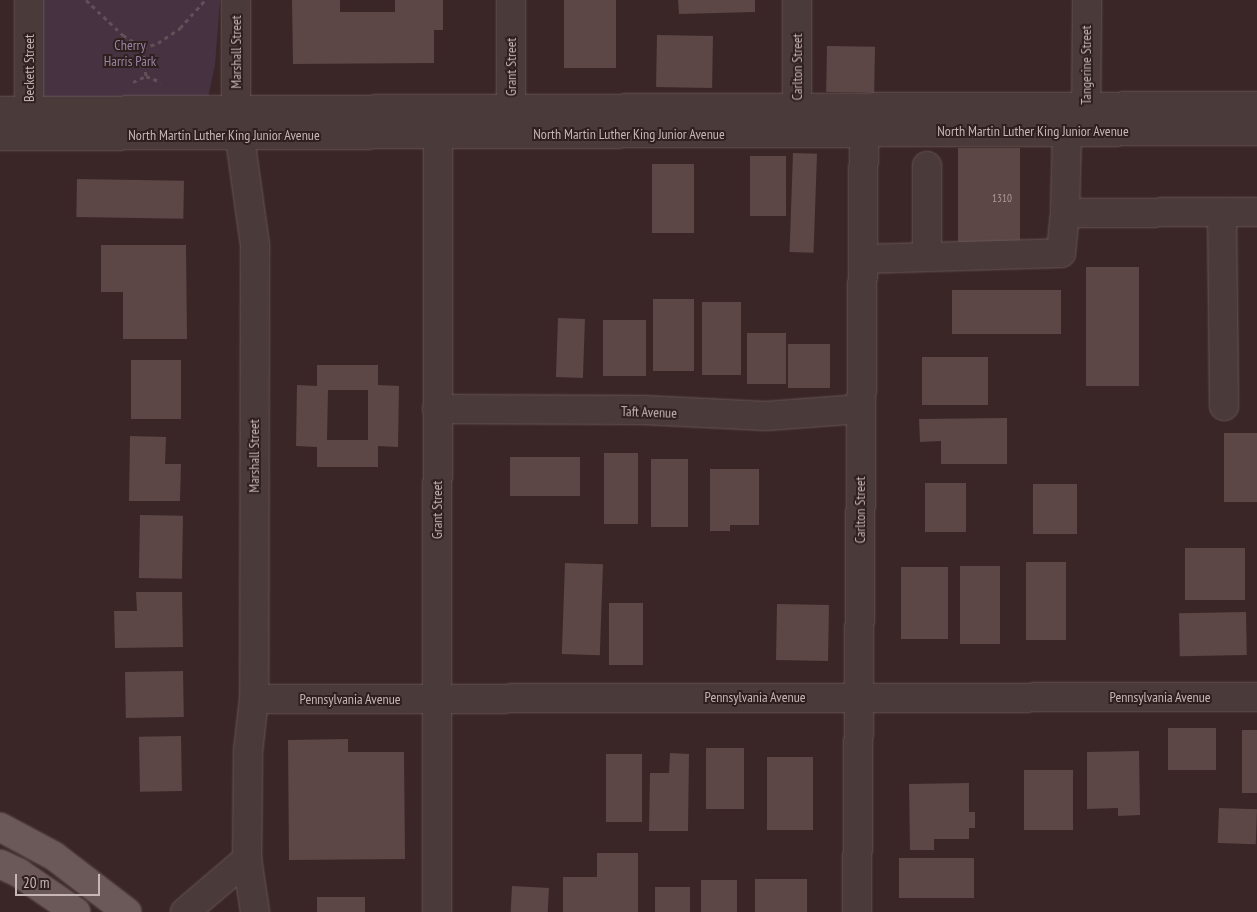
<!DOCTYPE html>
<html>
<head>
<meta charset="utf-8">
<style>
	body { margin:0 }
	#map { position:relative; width:1257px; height:912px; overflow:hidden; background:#3b2627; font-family:"PT Sans Narrow",sans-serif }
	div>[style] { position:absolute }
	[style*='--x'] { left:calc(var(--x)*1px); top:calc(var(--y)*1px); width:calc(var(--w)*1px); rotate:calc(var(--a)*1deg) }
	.green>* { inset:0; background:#463240 }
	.building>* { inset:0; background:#5c4646; transform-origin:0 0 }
	.path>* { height:3px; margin-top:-1.5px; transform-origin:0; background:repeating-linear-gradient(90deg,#624f58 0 4px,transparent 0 8px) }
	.roads { filter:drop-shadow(0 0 1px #655) drop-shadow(0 0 1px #655) }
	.minor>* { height:28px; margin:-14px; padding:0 14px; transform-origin:14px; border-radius:14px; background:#4b3a3a }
	.major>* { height:28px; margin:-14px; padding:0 14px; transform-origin:14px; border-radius:14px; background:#6b5859 }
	span { translate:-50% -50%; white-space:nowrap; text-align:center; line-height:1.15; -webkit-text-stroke:4px #301f1f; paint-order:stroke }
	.number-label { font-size:11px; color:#ac9a99 }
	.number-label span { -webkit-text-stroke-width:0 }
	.park-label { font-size:14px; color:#9885a5 }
	.street-label { font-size:14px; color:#c6b6b5 }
	.scale { position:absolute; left:15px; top:874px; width:85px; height:22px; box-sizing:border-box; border:2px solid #c6b6b5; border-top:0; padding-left:6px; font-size:15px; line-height:18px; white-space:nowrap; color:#c6b6b5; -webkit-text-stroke:4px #301f1f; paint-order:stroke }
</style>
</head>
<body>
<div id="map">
	<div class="green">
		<i style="clip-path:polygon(40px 0,220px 0,215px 65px,208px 98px,45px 100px,41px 93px)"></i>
	</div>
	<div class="building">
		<i style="clip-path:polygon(292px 0,340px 0,340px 12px,395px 12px,395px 0,443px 0,443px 30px,434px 30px,434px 63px,293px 64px)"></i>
		<i style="left:564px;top:0;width:52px;height:68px"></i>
		<i style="clip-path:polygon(678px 0,755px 0,755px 12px,679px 14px)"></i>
		<i style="left:657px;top:35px;width:56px;height:52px;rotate:1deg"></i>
		<i style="left:827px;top:46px;width:48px;height:46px;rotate:1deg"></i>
		<i style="left:958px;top:148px;width:62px;height:94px"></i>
		<i style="left:793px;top:153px;width:24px;height:99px;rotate:2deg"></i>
		<i style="left:750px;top:156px;width:36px;height:60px"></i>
		<i style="left:652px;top:164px;width:42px;height:69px"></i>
		<i style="left:77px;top:179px;width:107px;height:38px;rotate:1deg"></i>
		<i style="clip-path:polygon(101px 245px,186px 245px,187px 339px,123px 339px,123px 292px,101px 292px)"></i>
		<i style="left:1139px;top:267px;width:119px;height:53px;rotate:90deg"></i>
		<i style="left:1061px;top:290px;width:44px;height:109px;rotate:90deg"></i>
		<i style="left:653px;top:299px;width:41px;height:72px"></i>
		<i style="left:702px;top:302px;width:39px;height:73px"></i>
		<i style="left:558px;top:318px;width:27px;height:59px;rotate:2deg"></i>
		<i style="left:603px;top:320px;width:43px;height:56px"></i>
		<i style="left:747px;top:333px;width:39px;height:51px"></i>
		<i style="left:788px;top:344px;width:42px;height:44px"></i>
		<i style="left:922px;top:357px;width:66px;height:48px"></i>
		<i style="left:131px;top:360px;width:50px;height:59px"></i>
		<i style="clip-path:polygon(evenodd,317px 365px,378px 365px,378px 385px,399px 386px,398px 447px,378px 446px,378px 467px,317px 467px,317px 447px,296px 446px,297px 385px,317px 386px,317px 365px,328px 390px,368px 390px,368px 440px,327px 440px,328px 390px)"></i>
		<i style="clip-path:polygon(1007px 418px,1007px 464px,941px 464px,941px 441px,920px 442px,919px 419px)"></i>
		<i style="left:1224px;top:433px;width:33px;height:69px"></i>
		<i style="clip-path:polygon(130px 436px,166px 437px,165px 464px,181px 464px,180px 501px,129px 501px)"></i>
		<i style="left:604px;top:453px;width:34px;height:71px"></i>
		<i style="left:580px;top:457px;width:39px;height:70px;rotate:90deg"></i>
		<i style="left:651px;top:459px;width:37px;height:68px"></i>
		<i style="clip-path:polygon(710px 469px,759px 469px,759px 525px,730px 525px,730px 531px,710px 531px)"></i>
		<i style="left:925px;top:483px;width:41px;height:49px"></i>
		<i style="left:1033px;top:484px;width:44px;height:50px"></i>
		<i style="left:140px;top:515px;width:43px;height:63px;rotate:1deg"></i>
		<i style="left:1185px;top:548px;width:60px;height:52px"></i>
		<i style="left:1026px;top:562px;width:40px;height:78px"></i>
		<i style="left:565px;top:563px;width:38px;height:91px;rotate:2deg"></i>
		<i style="left:960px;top:566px;width:40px;height:78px"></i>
		<i style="left:901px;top:567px;width:47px;height:72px"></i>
		<i style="clip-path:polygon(136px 592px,182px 592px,183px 647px,115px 648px,114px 611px,137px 611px)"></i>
		<i style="left:609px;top:603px;width:34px;height:62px"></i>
		<i style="left:777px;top:604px;width:52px;height:56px;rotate:1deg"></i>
		<i style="left:1246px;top:612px;width:43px;height:67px;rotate:89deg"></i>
		<i style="left:183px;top:671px;width:46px;height:58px;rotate:89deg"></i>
		<i style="left:1168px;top:728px;width:48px;height:42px"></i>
		<i style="left:1242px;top:730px;width:15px;height:63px"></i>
		<i style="left:181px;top:736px;width:55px;height:42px;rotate:89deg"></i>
		<i style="clip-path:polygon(348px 739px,348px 752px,404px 752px,405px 859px,289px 860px,288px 740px)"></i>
		<i style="left:706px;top:748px;width:38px;height:61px"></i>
		<i style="clip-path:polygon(1139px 751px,1140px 815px,1118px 816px,1118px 808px,1087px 809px,1087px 752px)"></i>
		<i style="clip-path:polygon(670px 753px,689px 754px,688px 831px,649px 831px,650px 773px,669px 773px)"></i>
		<i style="left:606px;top:754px;width:36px;height:68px"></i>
		<i style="left:767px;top:757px;width:46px;height:73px"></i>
		<i style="left:1024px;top:770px;width:49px;height:60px"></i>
		<i style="clip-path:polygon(969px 783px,969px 812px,975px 812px,975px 828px,969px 828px,969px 839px,934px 839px,934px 850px,910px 850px,909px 784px)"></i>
		<i style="left:1219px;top:808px;width:38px;height:35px;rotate:2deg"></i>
		<i style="clip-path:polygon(597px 853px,638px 853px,638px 912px,563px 912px,563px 877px,597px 877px)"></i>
		<i style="left:974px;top:858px;width:40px;height:75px;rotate:90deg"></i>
		<i style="left:755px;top:879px;width:52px;height:33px"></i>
		<i style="left:701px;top:880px;width:36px;height:32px"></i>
		<i style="left:512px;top:886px;width:37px;height:26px;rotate:3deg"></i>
		<i style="left:655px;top:887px;width:35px;height:25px"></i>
		<i style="left:317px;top:897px;width:48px;height:15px"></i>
	</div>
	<div class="path">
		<i style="--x:86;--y:0;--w:51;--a:43.4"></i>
		<i style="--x:123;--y:35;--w:24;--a:33"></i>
		<i style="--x:143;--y:48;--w:16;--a:-18"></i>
		<i style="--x:158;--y:43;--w:27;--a:-34"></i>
		<i style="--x:180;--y:28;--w:38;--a:-48"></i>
		<i style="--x:143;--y:48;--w:28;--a:84"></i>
		<i style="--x:133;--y:82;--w:14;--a:-25"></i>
		<i style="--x:146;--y:76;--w:16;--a:22"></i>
	</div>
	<div class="roads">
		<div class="minor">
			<i style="--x:29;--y:0;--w:128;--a:90"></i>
			<i style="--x:236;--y:0;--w:110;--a:90"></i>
			<i style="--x:236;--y:110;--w:137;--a:82"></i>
			<i style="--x:255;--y:246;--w:453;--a:90.1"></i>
			<i style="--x:254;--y:699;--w:53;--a:96.5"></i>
			<i style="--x:248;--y:752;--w:107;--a:90.5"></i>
			<i style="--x:247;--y:859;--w:54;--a:81.4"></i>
			<i style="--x:0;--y:111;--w:1257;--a:-0.23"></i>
			<i style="--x:1086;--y:124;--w:124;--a:-89.5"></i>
			<i style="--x:511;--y:127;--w:127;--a:-90"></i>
			<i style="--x:797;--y:127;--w:127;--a:-90"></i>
			<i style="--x:1067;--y:131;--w:82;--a:91.4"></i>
			<i style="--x:1065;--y:213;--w:192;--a:-0.3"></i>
			<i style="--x:0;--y:136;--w:1257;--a:-0.23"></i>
			<i style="--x:1222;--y:212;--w:194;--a:89.4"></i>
			<i style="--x:927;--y:257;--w:91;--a:-90"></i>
			<i style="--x:863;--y:259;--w:198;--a:-1.7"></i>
			<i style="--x:1061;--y:253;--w:40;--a:-84.3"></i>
			<i style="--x:437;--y:409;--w:206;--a:0.3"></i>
			<i style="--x:643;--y:410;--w:123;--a:2.8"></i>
			<i style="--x:766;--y:416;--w:95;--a:-4.2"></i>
			<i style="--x:254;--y:699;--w:1003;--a:-0.11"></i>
			<i style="--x:185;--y:912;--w:82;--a:-40.5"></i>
			<i style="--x:437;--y:912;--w:796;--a:-89.93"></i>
			<i style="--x:857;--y:912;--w:798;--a:-89.5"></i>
		</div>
		<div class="major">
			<i style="--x:0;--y:827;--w:61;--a:28.2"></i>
			<i style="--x:54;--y:856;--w:92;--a:37.5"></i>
			<i style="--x:0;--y:864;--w:21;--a:25"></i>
			<i style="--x:19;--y:873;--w:69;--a:34.4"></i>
		</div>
	</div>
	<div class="number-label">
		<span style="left:1002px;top:198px">1310</span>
	</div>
	<div class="park-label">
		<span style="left:130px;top:53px">Cherry<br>Harris Park</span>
	</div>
	<div class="street-label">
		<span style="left:236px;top:52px;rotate:-90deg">Marshall Street</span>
		<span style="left:1086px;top:65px;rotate:-90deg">Tangerine Street</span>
		<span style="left:511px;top:67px;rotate:-90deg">Grant Street</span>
		<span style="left:797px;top:67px;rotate:-90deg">Carlton Street</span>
		<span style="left:29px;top:68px;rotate:-90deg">Beckett Street</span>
		<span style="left:1033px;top:131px">North Martin Luther King Junior Avenue</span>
		<span style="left:629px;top:134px">North Martin Luther King Junior Avenue</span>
		<span style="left:224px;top:135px">North Martin Luther King Junior Avenue</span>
		<span style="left:649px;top:412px;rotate:2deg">Taft Avenue</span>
		<span style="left:254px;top:456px;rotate:-90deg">Marshall Street</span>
		<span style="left:437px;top:510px;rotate:-90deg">Grant Street</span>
		<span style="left:860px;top:510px;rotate:-90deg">Carlton Street</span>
		<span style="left:755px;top:697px">Pennsylvania Avenue</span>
		<span style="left:1160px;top:697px">Pennsylvania Avenue</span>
		<span style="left:350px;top:699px">Pennsylvania Avenue</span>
	</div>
	<div class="scale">20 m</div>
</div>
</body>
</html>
